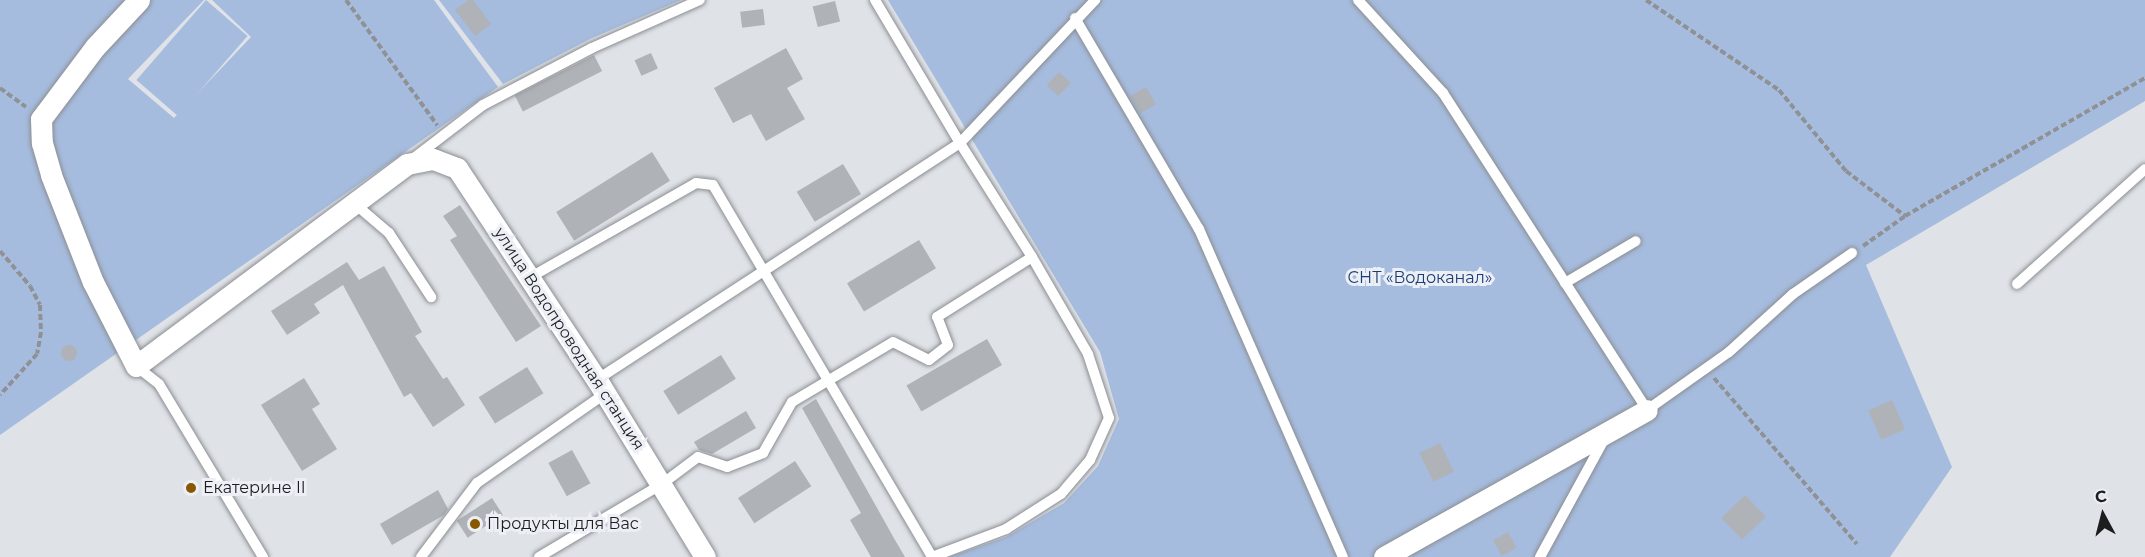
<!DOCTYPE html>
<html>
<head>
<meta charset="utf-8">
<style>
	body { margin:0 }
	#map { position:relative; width:2145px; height:557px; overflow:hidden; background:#dfe2e7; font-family:Montserrat,sans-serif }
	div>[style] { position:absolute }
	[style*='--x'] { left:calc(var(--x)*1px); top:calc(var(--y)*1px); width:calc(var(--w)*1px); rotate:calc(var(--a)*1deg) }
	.green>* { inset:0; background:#a6bcde; transform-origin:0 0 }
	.building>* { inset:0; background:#afb2b7; transform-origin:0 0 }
	.round { border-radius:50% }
	.path>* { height:4px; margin-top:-2px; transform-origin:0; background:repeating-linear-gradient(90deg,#8f9195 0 6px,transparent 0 9px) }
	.roads { filter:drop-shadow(0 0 2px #8b8e93) drop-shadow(0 0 2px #8b8e93) }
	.lane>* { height:10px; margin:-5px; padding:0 5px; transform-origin:5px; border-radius:5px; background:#fff }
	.street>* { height:21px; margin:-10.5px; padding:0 10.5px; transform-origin:10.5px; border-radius:10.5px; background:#fff }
	.dots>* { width:16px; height:16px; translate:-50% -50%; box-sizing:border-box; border:3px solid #eceff5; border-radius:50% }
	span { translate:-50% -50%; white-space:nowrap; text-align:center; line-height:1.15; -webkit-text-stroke:6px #eceff5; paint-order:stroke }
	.park-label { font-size:16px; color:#1b3c74 }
	.street-label { font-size:16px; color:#1c1d1f }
	.poi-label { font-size:16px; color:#1c1d1f }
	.left { translate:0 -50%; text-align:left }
	.north { position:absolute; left:2073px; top:485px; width:60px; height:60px; -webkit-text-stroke:4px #eceff5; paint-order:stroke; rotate:353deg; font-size:16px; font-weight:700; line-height:24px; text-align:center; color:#1c1d1f }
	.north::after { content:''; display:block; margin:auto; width:21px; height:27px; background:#1c1d1f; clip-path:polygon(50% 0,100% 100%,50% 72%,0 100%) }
</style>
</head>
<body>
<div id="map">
	<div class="green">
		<i style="clip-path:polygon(0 0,204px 0,128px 79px,174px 118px,251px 37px,212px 0,434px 0,498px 87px,0 435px)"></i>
		<i style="left:206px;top:0;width:55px;height:106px;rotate:41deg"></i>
		<i style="clip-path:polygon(439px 0,681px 0,590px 39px,503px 84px)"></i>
		<i style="clip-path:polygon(888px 0,2145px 0,2145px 101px,1866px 265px,1952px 467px,1890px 557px,949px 557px,1006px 537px,1064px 503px,1098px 466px,1119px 419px,1100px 352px)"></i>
	</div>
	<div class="building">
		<i style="clip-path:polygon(468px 0,473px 0,491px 24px,475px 36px,455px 10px)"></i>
		<i style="left:835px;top:1px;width:21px;height:23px;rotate:76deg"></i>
		<i style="left:763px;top:9px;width:16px;height:23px;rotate:83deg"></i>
		<i style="clip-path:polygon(786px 48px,803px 79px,787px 88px,805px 119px,766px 141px,751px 114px,733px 123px,714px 88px)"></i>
		<i style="left:651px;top:53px;width:17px;height:18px;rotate:66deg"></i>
		<i style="left:594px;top:55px;width:18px;height:89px;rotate:63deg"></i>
		<i style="left:1059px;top:72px;width:16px;height:18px;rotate:43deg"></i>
		<i style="left:1146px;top:87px;width:20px;height:18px;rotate:60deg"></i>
		<i style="left:652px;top:152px;width:34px;height:113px;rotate:58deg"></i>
		<i style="left:843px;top:164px;width:35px;height:54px;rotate:59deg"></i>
		<i style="clip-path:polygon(460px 205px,541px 326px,516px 342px,450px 240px,457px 236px,443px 216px)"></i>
		<i style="left:919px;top:240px;width:33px;height:84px;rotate:59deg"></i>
		<i style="clip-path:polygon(347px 262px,359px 280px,384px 266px,422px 332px,415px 336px,443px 379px,447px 377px,465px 405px,433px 427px,411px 393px,404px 397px,343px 285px,314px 304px,320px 313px,287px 335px,271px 311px)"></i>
		<i style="left:987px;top:339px;width:30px;height:93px;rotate:60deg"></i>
		<i class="round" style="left:61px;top:345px;width:16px;height:16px"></i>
		<i style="left:721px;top:355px;width:28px;height:68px;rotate:58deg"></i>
		<i style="left:527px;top:367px;width:31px;height:57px;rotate:58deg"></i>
		<i style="clip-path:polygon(304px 378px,320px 404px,312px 409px,337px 449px,302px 471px,261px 405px)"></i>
		<i style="clip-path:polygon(816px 399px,895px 540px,905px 557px,871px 557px,850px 520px,861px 513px,802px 408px)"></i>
		<i style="left:1892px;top:400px;width:32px;height:26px;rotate:66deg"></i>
		<i style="clip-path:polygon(746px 411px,756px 428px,712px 454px,699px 450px,694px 442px)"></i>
		<i style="left:1440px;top:443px;width:32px;height:23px;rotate:64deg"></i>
		<i style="left:572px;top:450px;width:38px;height:27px;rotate:61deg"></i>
		<i style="left:795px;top:461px;width:30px;height:68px;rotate:57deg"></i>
		<i style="clip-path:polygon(438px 490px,448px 509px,444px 515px,392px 545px,380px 524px)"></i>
		<i style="left:1745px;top:495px;width:30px;height:33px;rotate:46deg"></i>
		<i style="left:492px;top:498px;width:20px;height:42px;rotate:57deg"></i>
		<i style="left:1508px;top:532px;width:18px;height:17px;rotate:61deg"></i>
	</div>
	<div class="path">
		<i style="--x:346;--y:0;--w:155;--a:53.9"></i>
		<i style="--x:1646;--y:0;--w:161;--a:34.1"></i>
		<i style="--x:1779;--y:90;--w:105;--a:50.4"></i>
		<i style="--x:1846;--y:171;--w:74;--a:37.3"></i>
		<i style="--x:0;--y:88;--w:32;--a:36"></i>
		<i style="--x:1863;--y:246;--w:52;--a:-35.5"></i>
		<i style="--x:1905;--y:216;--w:277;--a:-29.9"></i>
		<i style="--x:0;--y:251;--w:46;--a:49.4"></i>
		<i style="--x:30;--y:286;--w:21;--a:62"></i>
		<i style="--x:40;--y:305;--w:27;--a:88"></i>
		<i style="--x:41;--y:332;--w:22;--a:100"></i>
		<i style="--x:37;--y:354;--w:55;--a:132.1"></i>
		<i style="--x:1714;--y:378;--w:219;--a:49.3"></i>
	</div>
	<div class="roads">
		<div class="lane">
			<i style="--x:875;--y:0;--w:166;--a:59.3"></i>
			<i style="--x:960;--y:143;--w:197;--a:-46.6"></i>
			<i style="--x:1358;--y:0;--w:126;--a:47.6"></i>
			<i style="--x:1443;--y:93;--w:377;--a:57.2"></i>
			<i style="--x:1647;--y:410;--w:100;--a:-35.3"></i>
			<i style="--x:1729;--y:352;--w:86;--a:-42.2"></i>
			<i style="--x:1793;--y:294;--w:72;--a:-34.8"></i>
			<i style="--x:1075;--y:18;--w:245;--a:59.6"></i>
			<i style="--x:1199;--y:229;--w:358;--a:66.3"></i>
			<i style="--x:414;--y:158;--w:87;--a:-37.5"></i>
			<i style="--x:483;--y:105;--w:123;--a:-27.6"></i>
			<i style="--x:592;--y:48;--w:118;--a:-24"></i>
			<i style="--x:355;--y:204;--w:45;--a:40.5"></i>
			<i style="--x:389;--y:233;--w:77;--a:56.7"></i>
			<i style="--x:529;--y:278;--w:192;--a:-29.6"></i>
			<i style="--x:696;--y:183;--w:17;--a:7"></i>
			<i style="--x:713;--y:185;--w:432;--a:59.5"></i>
			<i style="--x:1565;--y:283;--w:82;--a:-30.6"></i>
			<i style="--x:2017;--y:284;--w:172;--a:-41.9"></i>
			<i style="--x:136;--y:366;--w:29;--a:38"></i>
			<i style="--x:159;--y:384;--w:202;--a:59"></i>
			<i style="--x:421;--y:557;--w:93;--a:-52.9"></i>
			<i style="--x:477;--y:483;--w:157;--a:-34.9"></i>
			<i style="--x:539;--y:557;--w:143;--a:-30.7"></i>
			<i style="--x:662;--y:484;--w:45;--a:-36.9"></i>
			<i style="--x:698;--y:457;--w:31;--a:19"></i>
			<i style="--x:727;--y:467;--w:39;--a:-21"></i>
			<i style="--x:763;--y:453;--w:59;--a:-60.4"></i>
			<i style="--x:792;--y:402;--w:117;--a:-30.7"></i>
			<i style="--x:893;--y:342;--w:40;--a:26.6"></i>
			<i style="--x:929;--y:360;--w:24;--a:-38"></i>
			<i style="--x:948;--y:345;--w:30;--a:-111"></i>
			<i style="--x:937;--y:317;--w:112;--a:-32.3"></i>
			<i style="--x:1032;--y:257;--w:135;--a:-122.3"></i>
			<i style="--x:960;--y:143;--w:434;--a:146.9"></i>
			<i style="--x:932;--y:557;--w:79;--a:-20.7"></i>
			<i style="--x:1006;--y:529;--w:65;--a:-32.5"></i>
			<i style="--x:1061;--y:494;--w:45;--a:-49.5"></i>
			<i style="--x:1090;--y:460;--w:46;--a:-65.7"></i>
			<i style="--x:1109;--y:418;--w:67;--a:-108.2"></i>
			<i style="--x:1088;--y:354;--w:112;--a:-120"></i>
			<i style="--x:1540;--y:557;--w:138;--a:-61.4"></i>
		</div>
		<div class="street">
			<i style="--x:139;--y:0;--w:64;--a:133.1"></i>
			<i style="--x:95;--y:47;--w:90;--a:126.9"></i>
			<i style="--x:41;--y:119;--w:24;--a:88"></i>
			<i style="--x:42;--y:143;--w:33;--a:74"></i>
			<i style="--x:51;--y:175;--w:115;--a:68.6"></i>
			<i style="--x:93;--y:282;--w:94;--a:62.9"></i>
			<i style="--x:136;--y:366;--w:338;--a:-36.7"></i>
			<i style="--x:407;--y:164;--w:26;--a:-11"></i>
			<i style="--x:433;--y:159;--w:26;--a:21"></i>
			<i style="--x:457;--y:168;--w:254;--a:56.6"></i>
			<i style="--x:597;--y:380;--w:207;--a:58.6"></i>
			<i style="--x:1384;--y:557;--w:301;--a:-29.2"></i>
		</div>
	</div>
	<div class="dots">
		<i style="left:191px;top:488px;background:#885700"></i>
		<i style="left:475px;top:524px;background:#885700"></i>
	</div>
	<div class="park-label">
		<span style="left:1420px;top:278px">СНТ «Водоканал»</span>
	</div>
	<div class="street-label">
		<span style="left:569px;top:339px;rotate:57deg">улица Водопроводная станция</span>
	</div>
	<div class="poi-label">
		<span class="left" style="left:203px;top:488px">Екатерине II</span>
		<span class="left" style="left:487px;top:524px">Продукты для Вас</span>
	</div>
	<div class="north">С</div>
</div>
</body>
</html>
